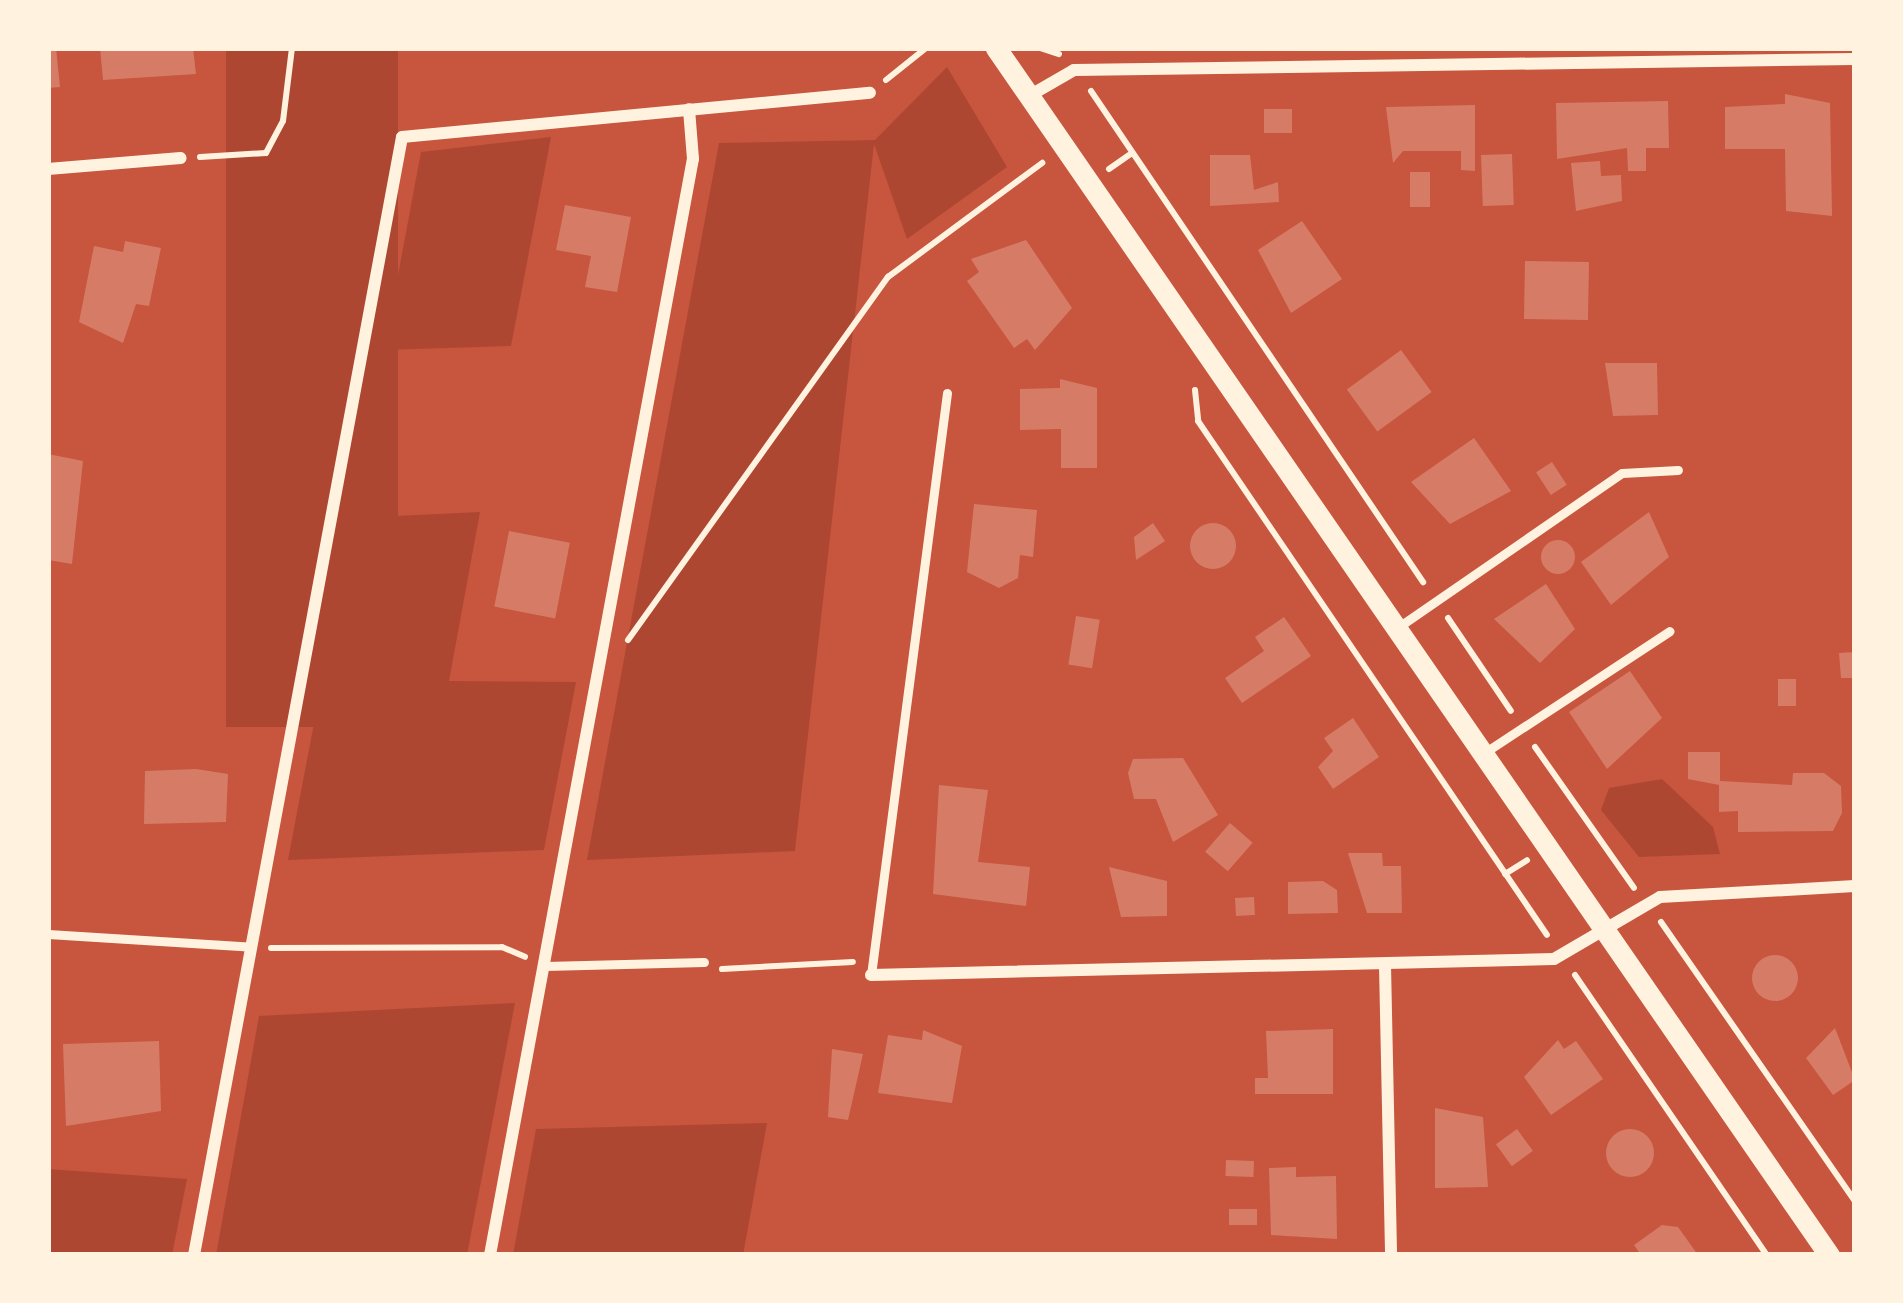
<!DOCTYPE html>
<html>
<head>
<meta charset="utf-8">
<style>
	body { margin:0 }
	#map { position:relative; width:1903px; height:1303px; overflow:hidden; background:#c8553d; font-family:"PT Sans",sans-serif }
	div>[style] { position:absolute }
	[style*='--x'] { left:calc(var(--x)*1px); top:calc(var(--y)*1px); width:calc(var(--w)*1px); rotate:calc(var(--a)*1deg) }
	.green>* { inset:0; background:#ae4732; transform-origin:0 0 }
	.building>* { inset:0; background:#d67c66; transform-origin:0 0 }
	.round { border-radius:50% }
	.path>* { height:6px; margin:-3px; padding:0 3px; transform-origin:3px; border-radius:3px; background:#fff3e0 }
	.service>* { height:9px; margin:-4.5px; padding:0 4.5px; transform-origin:4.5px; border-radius:4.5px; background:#fff3e0 }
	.minor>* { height:12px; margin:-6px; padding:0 6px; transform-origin:6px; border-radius:6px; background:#fff3e0 }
	.tertiary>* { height:21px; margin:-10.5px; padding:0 10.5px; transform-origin:10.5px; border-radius:10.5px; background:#fff3e0 }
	span { translate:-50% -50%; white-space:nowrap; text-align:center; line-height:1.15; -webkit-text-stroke:10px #fff3e0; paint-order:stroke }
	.frame { position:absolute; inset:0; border:51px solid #fff3e0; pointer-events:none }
</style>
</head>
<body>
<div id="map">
	<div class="green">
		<i style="left:226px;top:48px;width:172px;height:679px"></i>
		<i style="clip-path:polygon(947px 67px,1007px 167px,907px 239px,874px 144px,795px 851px,587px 860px,719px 143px,875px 140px)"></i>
		<i style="clip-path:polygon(551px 137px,511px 346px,384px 350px,421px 152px)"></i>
		<i style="clip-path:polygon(480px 512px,449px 681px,576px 682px,544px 850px,288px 860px,353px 518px)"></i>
		<i style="clip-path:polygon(1662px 779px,1713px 827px,1720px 854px,1639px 857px,1601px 810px,1609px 788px)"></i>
		<i style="clip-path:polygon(515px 1003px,467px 1255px,216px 1255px,259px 1016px)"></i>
		<i style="clip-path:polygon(767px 1123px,743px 1255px,513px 1255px,536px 1129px)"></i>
		<i style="clip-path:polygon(48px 1169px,187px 1179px,172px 1255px,48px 1255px)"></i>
	</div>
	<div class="building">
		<i style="clip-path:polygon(48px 48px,56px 48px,60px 87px,48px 88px)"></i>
		<i style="clip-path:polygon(100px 48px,193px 48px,196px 74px,103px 80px)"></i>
		<i style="clip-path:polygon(1785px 94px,1830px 103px,1832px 216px,1786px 211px,1785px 149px,1725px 149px,1725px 107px,1785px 104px)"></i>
		<i style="clip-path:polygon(1668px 101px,1669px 148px,1646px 148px,1646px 171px,1628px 171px,1627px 148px,1557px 159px,1556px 103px)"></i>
		<i style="clip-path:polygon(1475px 105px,1475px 171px,1461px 170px,1461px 151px,1403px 151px,1393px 163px,1386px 107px)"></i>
		<i style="left:1292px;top:109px;width:24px;height:28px;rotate:90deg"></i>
		<i style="left:1512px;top:154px;width:51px;height:31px;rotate:88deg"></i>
		<i style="clip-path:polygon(1210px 155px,1250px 155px,1254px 190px,1278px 182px,1279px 202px,1210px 206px)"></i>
		<i style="clip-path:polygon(1600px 161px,1601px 176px,1621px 175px,1622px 201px,1576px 211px,1571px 163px)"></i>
		<i style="left:1410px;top:172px;width:20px;height:35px"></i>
		<i style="clip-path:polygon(565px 205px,631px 217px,617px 292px,585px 287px,591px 256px,556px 250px)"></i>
		<i style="clip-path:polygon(1302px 221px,1342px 279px,1291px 313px,1258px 250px)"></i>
		<i style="clip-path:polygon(1026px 240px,1072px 308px,1035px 350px,1027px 339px,1014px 348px,967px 281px,979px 272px,971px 259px)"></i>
		<i style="clip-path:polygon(125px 241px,161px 248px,149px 306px,136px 304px,123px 343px,79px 322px,94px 246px,123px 252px)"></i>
		<i style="left:1525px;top:261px;width:64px;height:58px;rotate:1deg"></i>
		<i style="left:1401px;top:350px;width:52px;height:67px;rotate:54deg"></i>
		<i style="clip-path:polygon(1605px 363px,1657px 363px,1658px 415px,1613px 416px)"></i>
		<i style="clip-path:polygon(1060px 379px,1097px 388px,1097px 468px,1061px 468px,1061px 429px,1020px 430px,1020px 389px,1060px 388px)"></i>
		<i style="clip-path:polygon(1474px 438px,1511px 491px,1450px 524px,1411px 482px)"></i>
		<i style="clip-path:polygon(48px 454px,83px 461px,72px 564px,48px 560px)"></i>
		<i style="left:1552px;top:462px;width:27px;height:19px;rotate:57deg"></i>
		<i style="clip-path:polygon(974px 504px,1037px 510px,1033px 557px,1020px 555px,1018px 578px,999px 588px,967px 572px)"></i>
		<i style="clip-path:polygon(1649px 512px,1669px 557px,1611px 605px,1581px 562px)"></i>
		<i class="round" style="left:1190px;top:523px;width:46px;height:46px"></i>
		<i style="clip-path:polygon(1153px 523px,1165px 541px,1136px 560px,1134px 537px)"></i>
		<i style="left:509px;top:531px;width:62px;height:77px;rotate:11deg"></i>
		<i class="round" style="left:1541px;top:540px;width:34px;height:34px"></i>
		<i style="clip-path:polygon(1546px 584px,1575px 629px,1540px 663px,1494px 619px)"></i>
		<i style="left:1076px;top:616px;width:24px;height:49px;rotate:9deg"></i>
		<i style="clip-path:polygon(1284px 617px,1311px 656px,1242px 703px,1225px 678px,1264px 651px,1255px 637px)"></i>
		<i style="clip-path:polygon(1855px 652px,1855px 678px,1841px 678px,1839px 653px)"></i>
		<i style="clip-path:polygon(1630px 671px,1662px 718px,1607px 769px,1569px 712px)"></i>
		<i style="left:1796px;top:679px;width:27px;height:18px;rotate:90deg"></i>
		<i style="clip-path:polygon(1353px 718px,1379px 757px,1333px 789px,1318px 767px,1333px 751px,1324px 738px)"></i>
		<i style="clip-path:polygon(1688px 752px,1720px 752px,1720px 781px,1792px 785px,1793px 773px,1824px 773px,1841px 786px,1842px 813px,1833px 831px,1738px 832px,1738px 811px,1719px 812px,1719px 785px,1688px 779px)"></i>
		<i style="clip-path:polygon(1183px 758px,1218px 815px,1173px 842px,1156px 799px,1134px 799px,1128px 773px,1133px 759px)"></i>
		<i style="clip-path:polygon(196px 769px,228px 774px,226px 822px,144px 824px,145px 771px)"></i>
		<i style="clip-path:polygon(939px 785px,988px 790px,978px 862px,1030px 867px,1026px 906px,933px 894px)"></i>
		<i style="left:1230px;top:823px;width:30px;height:38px;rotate:41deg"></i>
		<i style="clip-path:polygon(1348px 853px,1382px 853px,1383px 866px,1401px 866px,1402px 913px,1367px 913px)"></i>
		<i style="clip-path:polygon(1109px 867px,1167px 881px,1167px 916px,1121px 917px)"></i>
		<i style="clip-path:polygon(1323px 881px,1337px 890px,1338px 913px,1288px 914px,1288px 882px)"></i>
		<i style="left:1254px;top:897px;width:18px;height:19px;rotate:87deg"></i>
		<i class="round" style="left:1752px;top:955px;width:46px;height:46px"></i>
		<i style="clip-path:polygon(1835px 1028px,1855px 1080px,1833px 1095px,1806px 1058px)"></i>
		<i style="clip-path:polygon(1333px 1029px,1333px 1094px,1255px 1094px,1255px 1078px,1268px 1078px,1266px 1031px)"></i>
		<i style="clip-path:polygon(923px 1030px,962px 1046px,952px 1103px,878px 1093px,888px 1035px,922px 1040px)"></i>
		<i style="clip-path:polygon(1558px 1040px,1564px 1049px,1576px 1041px,1603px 1079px,1551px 1115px,1524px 1077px)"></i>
		<i style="clip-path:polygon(159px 1041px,161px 1111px,66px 1126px,63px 1044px)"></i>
		<i style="clip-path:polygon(832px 1049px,863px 1054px,848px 1120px,828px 1117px)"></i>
		<i style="clip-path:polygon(1435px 1108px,1483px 1117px,1488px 1187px,1435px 1188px)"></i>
		<i class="round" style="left:1606px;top:1129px;width:48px;height:48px"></i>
		<i style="left:1517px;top:1129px;width:27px;height:26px;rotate:54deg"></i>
		<i style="left:1226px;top:1160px;width:28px;height:16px;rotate:2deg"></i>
		<i style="clip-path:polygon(1296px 1167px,1296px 1177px,1336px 1176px,1337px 1239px,1271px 1235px,1269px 1168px)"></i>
		<i style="left:1229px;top:1209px;width:28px;height:16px"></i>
		<i style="clip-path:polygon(1662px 1225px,1678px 1227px,1698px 1255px,1641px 1255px,1634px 1245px)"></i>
	</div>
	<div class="path">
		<i style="--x:1040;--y:48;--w:20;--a:18"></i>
		<i style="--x:886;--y:80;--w:51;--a:-38.7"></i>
		<i style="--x:1091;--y:91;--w:593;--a:55.93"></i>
		<i style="--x:200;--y:157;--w:66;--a:-3.5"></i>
		<i style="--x:266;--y:153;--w:36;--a:-62"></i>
		<i style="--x:283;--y:121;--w:74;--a:-83"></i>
		<i style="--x:1109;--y:169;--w:28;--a:-35"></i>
		<i style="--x:1195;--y:390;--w:31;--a:84"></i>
		<i style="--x:1198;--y:421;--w:621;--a:55.82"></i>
		<i style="--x:1448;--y:618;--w:112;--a:55.9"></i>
		<i style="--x:628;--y:640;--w:447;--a:-54.4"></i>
		<i style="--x:888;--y:277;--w:192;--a:-36.5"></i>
		<i style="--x:1535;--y:747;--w:172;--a:54.9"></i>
		<i style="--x:1505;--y:874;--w:26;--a:-32"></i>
		<i style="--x:1661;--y:922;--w:340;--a:55.2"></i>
		<i style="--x:271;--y:948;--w:231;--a:-0.2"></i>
		<i style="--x:502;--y:947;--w:25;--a:23"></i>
		<i style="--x:722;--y:969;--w:131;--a:-3.1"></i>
		<i style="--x:1575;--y:975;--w:340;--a:55.6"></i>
	</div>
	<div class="service">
		<i style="--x:1397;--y:628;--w:273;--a:-34.6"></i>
		<i style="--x:1622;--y:473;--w:56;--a:-3.1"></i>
		<i style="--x:1484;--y:753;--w:222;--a:-33.3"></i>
		<i style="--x:48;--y:934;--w:204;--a:3.6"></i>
		<i style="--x:545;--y:966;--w:159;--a:-1.4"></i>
		<i style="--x:871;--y:975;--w:587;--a:-82.56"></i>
	</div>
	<div class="minor">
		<i style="--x:1029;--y:96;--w:52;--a:-30"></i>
		<i style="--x:1074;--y:70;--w:781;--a:-0.81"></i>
		<i style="--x:48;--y:169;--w:133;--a:-4.7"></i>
		<i style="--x:1385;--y:965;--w:290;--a:88.8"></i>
		<i style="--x:871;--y:975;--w:683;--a:-1.34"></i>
		<i style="--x:1554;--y:959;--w:123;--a:-30.3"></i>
		<i style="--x:1660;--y:897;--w:195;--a:-3.2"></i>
		<i style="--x:194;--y:1255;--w:1137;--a:-79.46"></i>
		<i style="--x:402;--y:137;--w:470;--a:-5.4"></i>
		<i style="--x:490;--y:1255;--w:1115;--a:-79.51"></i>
		<i style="--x:693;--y:159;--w:50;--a:-94.6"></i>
	</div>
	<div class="tertiary">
		<i style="--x:996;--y:48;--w:1467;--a:55.39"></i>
	</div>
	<div class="frame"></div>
</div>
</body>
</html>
